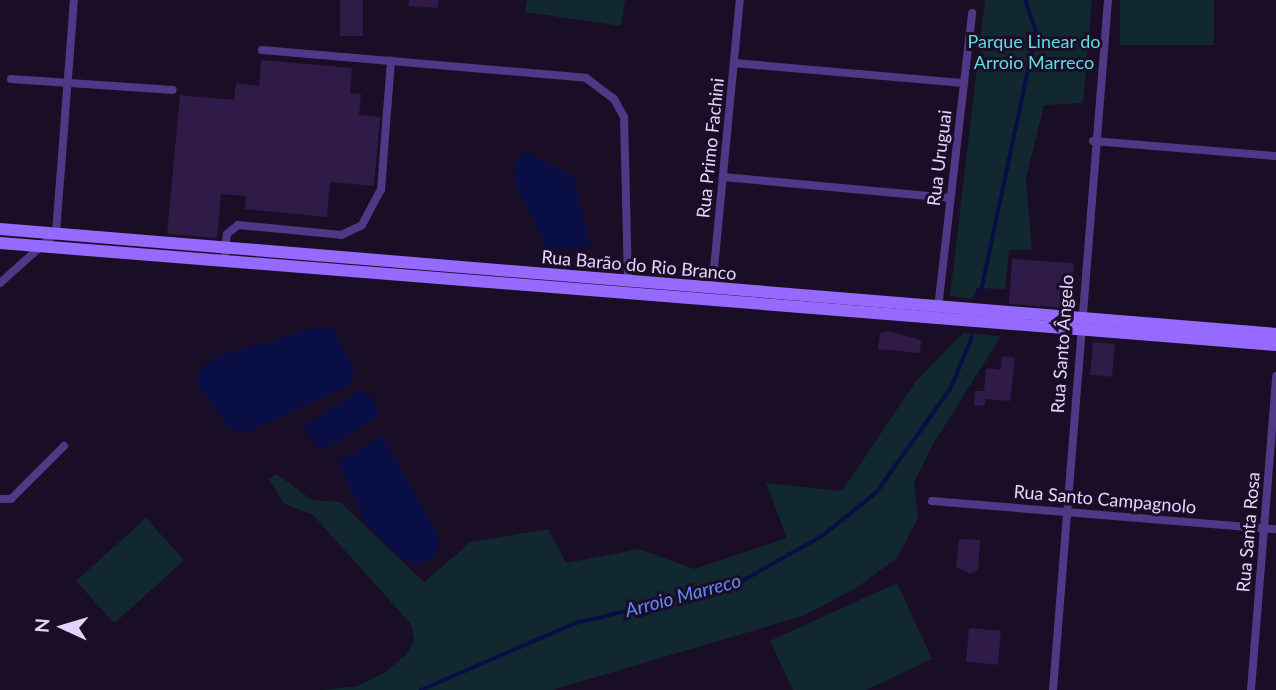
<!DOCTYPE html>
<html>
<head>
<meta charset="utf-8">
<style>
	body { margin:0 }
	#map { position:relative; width:1276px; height:690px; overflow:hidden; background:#190e26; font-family:Lato,sans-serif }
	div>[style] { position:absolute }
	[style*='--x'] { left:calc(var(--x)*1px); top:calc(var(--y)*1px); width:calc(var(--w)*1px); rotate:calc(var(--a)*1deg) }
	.green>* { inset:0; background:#112830; transform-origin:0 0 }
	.water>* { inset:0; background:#090e44 }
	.stream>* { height:3.5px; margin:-1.75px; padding:0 1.75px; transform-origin:1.75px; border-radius:1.75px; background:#090e44 }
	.building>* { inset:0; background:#301a47; transform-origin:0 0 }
	.minor>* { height:8px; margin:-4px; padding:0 4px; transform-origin:4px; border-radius:4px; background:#513886 }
	.secondary>* { height:12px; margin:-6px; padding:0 6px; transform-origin:6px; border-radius:6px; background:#976aff }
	span { translate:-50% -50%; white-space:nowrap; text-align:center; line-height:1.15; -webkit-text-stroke:6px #190e26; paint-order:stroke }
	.park-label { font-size:18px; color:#5cdee2 }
	.street-label { font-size:18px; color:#e4d3ff }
	.water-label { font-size:19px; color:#618aff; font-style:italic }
	.north { position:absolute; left:28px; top:592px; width:70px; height:70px; -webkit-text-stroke:5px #190e26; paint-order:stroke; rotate:274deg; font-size:19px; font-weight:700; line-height:28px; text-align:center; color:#e4d3ff }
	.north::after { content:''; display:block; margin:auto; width:24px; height:32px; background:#e4d3ff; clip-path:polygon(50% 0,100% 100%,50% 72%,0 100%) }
</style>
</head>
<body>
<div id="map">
	<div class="green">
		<i style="clip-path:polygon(527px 0,625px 0,621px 26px,525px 12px)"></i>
		<i style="clip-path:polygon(985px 0,1092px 0,1083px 103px,1044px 105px,1026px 178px,1032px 250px,1009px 250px,1005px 289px,977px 288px,972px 299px,950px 296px)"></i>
		<i style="left:1120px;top:0;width:94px;height:45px"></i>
		<i style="clip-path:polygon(963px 333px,1001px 336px,932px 446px,914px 483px,918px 518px,897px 558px,856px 588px,803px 616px,552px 690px,322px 690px,357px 686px,384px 673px,406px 655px,414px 640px,411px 624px,313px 515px,285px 504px,268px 479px,277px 474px,312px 500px,340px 502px,424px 582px,471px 542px,548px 529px,566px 563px,639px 549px,694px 569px,787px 538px,766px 483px,842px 491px,916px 381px)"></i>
		<i style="left:146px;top:518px;width:57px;height:94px;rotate:48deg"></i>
		<i style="clip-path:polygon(897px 583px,932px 659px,866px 690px,793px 690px,770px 641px)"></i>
	</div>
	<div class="water">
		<i style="clip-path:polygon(527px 152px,573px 176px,591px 248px,547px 249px,515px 182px,514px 161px)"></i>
		<i style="clip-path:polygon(315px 328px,333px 329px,355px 371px,348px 386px,247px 432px,228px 429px,196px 380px,202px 367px,215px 357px)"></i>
		<i style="clip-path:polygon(361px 390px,374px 399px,380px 416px,322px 451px,302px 427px)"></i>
		<i style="clip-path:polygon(382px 435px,440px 538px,434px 558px,417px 564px,401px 558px,365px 523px,339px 462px)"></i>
	</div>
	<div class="stream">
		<i style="--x:980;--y:296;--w:270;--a:-78"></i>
		<i style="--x:1036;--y:32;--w:34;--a:-109"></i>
		<i style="--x:421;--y:690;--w:169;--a:-23.4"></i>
		<i style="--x:576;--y:623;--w:163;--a:-13.4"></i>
		<i style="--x:735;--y:585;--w:100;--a:-29.4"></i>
		<i style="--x:822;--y:536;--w:69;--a:-38.5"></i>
		<i style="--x:876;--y:493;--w:129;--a:-54.5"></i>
		<i style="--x:951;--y:388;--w:55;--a:-67.6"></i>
	</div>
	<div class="building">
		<i style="left:340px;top:0;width:23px;height:36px"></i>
		<i style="clip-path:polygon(409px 0,439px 0,438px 8px,409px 6px)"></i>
		<i style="clip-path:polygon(261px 60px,352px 68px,350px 93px,361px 94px,359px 115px,380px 117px,374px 186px,330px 182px,327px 217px,245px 209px,246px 196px,221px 194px,217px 238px,167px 234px,180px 95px,234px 100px,236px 83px,259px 86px)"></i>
		<i style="left:1012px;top:259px;width:62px;height:45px;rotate:4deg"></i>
		<i style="clip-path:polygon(888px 331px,921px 340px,920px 353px,878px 349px,880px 333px)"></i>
		<i style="left:1093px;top:342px;width:22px;height:33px;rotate:5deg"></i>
		<i style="clip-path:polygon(1002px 356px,1015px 358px,1010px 401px,985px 399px,985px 406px,974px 405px,975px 391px,984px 391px,986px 368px,1000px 370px)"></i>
		<i style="clip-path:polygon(959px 539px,980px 540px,978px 570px,970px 574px,956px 567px)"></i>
		<i style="left:969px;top:628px;width:32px;height:34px;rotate:5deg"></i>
	</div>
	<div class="minor">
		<i style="--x:262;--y:50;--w:325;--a:4.9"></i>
		<i style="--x:586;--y:78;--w:35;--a:37"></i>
		<i style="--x:614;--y:99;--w:21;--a:61"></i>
		<i style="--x:624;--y:117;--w:165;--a:88.6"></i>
		<i style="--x:734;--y:63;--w:231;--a:5"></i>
		<i style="--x:11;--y:79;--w:162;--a:3.9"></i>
		<i style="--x:1093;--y:141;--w:184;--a:4.7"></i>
		<i style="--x:723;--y:177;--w:228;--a:5.3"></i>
		<i style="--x:224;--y:261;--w:27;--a:-84"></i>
		<i style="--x:227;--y:234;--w:14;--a:-39"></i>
		<i style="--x:238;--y:225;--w:103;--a:5.5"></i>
		<i style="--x:341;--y:235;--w:23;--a:-25"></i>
		<i style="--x:362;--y:225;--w:40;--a:-62"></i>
		<i style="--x:381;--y:190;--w:130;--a:-85.6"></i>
		<i style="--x:0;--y:283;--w:75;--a:-41.8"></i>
		<i style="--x:56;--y:233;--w:234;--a:-85.6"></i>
		<i style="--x:712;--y:289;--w:290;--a:-84.5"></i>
		<i style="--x:938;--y:308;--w:297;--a:-83.4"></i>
		<i style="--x:0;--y:499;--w:11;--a:0"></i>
		<i style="--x:11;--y:499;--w:75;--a:-45"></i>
		<i style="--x:932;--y:501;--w:345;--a:4.7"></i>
		<i style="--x:1053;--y:690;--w:692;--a:-85.44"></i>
		<i style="--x:1251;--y:690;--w:315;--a:-85.4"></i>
	</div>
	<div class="secondary">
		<i style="--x:0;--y:229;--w:1280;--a:4.7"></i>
		<i style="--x:0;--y:243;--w:1280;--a:4.57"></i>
	</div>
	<div class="park-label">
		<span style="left:1034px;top:52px">Parque Linear do<br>Arroio Marreco</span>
	</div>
	<div class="street-label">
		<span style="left:710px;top:148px;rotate:-84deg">Rua Primo Fachini</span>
		<span style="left:939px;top:158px;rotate:-83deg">Rua Uruguai</span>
		<span style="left:639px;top:265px;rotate:5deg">Rua Barão do Rio Branco</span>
		<span style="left:1062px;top:344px;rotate:-86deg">Rua Santo Ângelo</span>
		<span style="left:1105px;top:499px;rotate:5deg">Rua Santo Campagnolo</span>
		<span style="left:1248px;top:532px;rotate:-85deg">Rua Santa Rosa</span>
	</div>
	<div class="water-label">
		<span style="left:683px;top:595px;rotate:-15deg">Arroio Marreco</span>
	</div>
	<div class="north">N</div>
</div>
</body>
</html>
